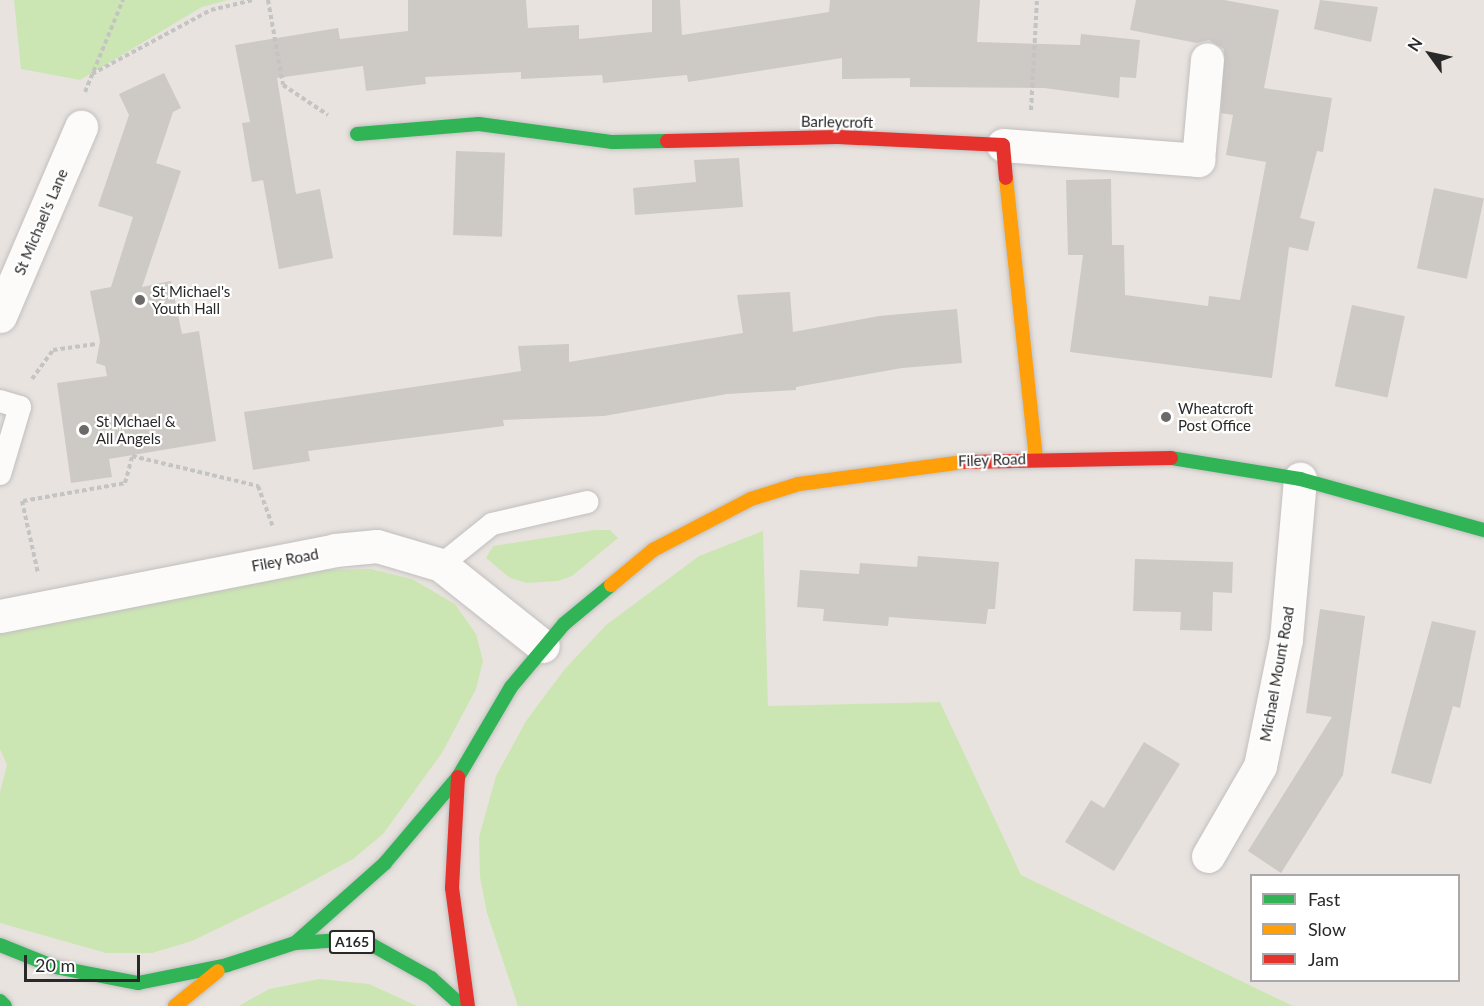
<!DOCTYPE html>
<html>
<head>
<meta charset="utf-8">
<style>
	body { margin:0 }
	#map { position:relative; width:1484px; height:1006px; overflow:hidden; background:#e8e3de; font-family:Lato,sans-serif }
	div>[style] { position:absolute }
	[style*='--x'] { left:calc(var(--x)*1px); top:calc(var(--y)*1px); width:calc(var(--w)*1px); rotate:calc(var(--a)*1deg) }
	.green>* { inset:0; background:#cce6b3 }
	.building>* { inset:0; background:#cdc9c5; transform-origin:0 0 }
	.path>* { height:4px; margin-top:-2px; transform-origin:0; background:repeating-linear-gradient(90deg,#c4c4c3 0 4.5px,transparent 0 7.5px) }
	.roads { filter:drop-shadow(0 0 2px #c1bfc0) drop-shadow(0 0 2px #c1bfc0) }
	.lane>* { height:22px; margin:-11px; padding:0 11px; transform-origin:11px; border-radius:11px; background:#fcfbfa }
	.street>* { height:33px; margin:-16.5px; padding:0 16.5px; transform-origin:16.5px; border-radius:16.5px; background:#fcfbfa }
	.fast>* { height:14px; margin:-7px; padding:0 7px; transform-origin:7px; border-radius:7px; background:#30b455 }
	.slow>* { height:14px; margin:-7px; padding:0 7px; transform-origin:7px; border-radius:7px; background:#ff9f0a }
	.jam>* { height:14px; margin:-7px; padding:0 7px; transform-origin:7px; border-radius:7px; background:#e5322d }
	.dots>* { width:16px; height:16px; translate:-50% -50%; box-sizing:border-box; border:3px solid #fff; border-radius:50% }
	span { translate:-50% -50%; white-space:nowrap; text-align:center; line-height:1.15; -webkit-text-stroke:4.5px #fff; paint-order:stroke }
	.shield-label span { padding:2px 4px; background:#fff; border:2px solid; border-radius:4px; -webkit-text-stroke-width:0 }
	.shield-label { font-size:14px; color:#292929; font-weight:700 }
	.street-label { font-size:15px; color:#292929 }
	.poi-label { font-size:15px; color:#292929 }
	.left { translate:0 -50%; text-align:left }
	.legend { position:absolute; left:1250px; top:874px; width:210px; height:108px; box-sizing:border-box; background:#fff; border:2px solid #a9a9a9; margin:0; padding:8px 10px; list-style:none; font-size:18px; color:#292929 }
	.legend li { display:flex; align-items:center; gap:12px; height:30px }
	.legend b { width:30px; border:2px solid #a9a9a9 }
	.north { position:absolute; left:1400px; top:24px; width:60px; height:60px; -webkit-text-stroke:4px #fff; paint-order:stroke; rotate:303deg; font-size:16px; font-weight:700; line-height:24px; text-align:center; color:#292929 }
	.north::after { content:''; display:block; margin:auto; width:21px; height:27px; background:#292929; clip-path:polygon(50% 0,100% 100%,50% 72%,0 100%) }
	.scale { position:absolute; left:24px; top:955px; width:116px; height:27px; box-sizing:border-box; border:3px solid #292929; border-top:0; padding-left:8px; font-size:18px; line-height:21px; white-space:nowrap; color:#292929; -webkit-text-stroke:4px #fff; paint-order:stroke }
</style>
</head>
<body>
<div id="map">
	<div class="green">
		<i style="clip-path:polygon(14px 0,228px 0,202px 7px,80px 80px,21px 69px)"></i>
		<i style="clip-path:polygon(595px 530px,610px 530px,618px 538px,572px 576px,558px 581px,527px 583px,510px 578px,486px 558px,493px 546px)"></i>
		<i style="clip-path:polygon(763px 531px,768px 706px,940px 702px,1021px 875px,1293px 1006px,518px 1006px,487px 913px,480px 877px,479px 837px,496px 776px,526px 721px,564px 670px,606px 625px,699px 556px)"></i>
		<i style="clip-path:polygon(371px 569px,412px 579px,455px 604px,476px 634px,483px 661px,476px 689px,442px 753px,383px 834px,353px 859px,285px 896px,192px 941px,152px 953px,106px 953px,0 923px,0 792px,7px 765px,0 749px,0 632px,324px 570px)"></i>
		<i style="clip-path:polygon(319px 979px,369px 984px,417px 1006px,239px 1006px,269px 989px)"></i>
	</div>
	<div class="building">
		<i style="clip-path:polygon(408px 0,526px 0,528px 28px,579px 25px,579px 39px,652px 32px,652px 0,680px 0,682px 35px,829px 12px,830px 0,980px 0,977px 42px,1080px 45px,1081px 34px,1140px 40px,1136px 78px,1120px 77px,1119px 98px,1044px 88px,910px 87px,910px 78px,842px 79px,842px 58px,688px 82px,687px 75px,603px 83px,602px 75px,521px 79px,521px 72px,425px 77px,426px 84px,366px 91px,363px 66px,277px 78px,296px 194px,320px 189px,333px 258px,279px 269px,263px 180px,252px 182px,242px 123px,250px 122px,235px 45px,338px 28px,340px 39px,408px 31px)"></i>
		<i style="clip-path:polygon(1136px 0,1224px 0,1279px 10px,1264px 88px,1332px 98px,1323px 152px,1317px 151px,1300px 218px,1315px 222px,1308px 251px,1289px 247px,1272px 378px,1070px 352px,1083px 255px,1068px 255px,1066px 180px,1111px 179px,1112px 245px,1124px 245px,1125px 295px,1208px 306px,1209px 296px,1240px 300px,1266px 162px,1226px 155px,1233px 115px,1221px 113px,1224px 49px,1209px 40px,1197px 43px,1130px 30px)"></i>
		<i style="clip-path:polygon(1320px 0,1378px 7px,1371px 42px,1314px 29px)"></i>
		<i style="clip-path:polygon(164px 73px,181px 108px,173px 112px,156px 163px,181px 171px,142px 287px,171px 281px,182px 334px,199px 331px,216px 441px,109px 459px,112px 477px,71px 483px,57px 383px,107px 376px,105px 366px,96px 363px,100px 341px,90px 291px,111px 287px,133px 217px,98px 206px,129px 115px,119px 94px)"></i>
		<i style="left:456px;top:151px;width:49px;height:84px;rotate:2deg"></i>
		<i style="clip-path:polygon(739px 158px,743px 207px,635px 215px,633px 188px,696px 182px,694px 160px)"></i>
		<i style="left:1434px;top:188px;width:51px;height:82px;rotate:12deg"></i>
		<i style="clip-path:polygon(790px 292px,793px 332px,879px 316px,957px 309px,962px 363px,902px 368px,796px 387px,796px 390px,727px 394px,604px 416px,503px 420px,504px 426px,308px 451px,310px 461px,253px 470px,244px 412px,521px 371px,518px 346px,569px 344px,569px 362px,743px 333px,737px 295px)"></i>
		<i style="left:1352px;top:305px;width:54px;height:83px;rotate:12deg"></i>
		<i style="clip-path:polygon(918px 556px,999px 562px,995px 609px,988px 609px,986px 624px,889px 617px,888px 626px,823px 621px,824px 609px,797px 607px,800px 570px,859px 574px,860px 563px,917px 567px)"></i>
		<i style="clip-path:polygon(1135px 559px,1233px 562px,1232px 593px,1213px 592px,1212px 631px,1180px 630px,1181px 612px,1133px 611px)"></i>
		<i style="clip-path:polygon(1320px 609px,1365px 616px,1343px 775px,1281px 873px,1248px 851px,1332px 717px,1306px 713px)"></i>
		<i style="clip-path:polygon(1432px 621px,1476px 631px,1460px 708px,1453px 706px,1431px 784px,1391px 773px)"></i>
		<i style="clip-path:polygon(1144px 742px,1180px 764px,1114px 871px,1065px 842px,1091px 800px,1104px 808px)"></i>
	</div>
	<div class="path">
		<i style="--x:268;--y:0;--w:86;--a:80"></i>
		<i style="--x:283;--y:85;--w:54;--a:33.7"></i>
		<i style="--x:92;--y:74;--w:135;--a:-28.3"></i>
		<i style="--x:211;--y:10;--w:43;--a:-13.4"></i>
		<i style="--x:85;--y:92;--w:100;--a:-67.6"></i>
		<i style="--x:1031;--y:110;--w:110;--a:-86.9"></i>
		<i style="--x:32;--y:379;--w:36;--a:-54"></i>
		<i style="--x:53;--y:350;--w:43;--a:-7.9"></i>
		<i style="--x:22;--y:501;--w:74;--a:77.5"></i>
		<i style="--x:23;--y:501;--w:104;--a:-10"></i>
		<i style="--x:125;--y:483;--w:28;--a:-75"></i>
		<i style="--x:132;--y:456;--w:130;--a:13.4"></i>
		<i style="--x:258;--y:486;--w:44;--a:69.9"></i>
	</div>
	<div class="roads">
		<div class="lane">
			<i style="--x:0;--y:401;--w:21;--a:17"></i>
			<i style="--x:20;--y:407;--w:70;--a:106.6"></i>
			<i style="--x:441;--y:565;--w:65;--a:-38.8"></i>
			<i style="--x:492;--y:524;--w:98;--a:-13"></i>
		</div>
		<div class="street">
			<i style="--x:1003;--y:145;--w:196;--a:4.4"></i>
			<i style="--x:1198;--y:160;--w:101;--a:-84.9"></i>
			<i style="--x:0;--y:316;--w:206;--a:-66.8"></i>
			<i style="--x:0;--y:616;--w:341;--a:-11.1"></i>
			<i style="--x:335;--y:550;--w:42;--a:-5.4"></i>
			<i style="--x:377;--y:546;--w:67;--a:16.5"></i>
			<i style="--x:441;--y:565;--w:130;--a:38.5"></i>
			<i style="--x:1208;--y:856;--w:104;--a:-60"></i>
			<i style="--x:1260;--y:766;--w:130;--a:-78.4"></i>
			<i style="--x:1286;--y:639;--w:161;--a:-85"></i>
		</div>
		<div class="fast">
			<i style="--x:357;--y:134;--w:122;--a:-4.7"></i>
			<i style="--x:479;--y:124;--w:135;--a:7.7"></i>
			<i style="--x:613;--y:142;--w:54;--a:-1.1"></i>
			<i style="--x:1171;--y:458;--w:131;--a:9.2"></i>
			<i style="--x:1300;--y:479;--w:191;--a:15.5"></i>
			<i style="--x:295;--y:943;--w:120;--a:-41.6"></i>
			<i style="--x:385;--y:863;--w:113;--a:-49.7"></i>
			<i style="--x:458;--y:777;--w:104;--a:-59.5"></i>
			<i style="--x:511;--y:687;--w:82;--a:-49.9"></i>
			<i style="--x:564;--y:624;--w:61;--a:-39.7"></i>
			<i style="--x:0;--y:945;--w:59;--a:21.8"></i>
			<i style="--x:55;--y:967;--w:85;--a:10.9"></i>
			<i style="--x:138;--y:983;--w:91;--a:-11.4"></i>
			<i style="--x:227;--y:965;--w:71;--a:-17.9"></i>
			<i style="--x:295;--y:943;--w:47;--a:-3.7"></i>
			<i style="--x:342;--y:940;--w:30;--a:9"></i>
			<i style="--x:372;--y:945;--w:68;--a:29.2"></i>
			<i style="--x:431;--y:978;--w:42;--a:42.1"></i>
			<i style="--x:0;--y:1001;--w:7;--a:45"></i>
		</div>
		<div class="slow">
			<i style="--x:1006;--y:178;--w:282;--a:83.9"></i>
			<i style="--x:611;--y:585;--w:55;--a:-39.8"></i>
			<i style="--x:653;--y:550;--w:110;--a:-27.5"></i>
			<i style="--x:751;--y:499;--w:50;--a:-17.4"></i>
			<i style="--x:799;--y:484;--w:166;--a:-7.6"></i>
			<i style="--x:175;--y:1006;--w:55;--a:-39.1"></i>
		</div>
		<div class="jam">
			<i style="--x:667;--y:141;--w:171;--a:-1.3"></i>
			<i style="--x:838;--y:137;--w:165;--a:2.8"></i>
			<i style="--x:1003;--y:145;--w:33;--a:85"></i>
			<i style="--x:964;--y:462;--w:207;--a:-1.1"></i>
			<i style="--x:458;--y:777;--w:111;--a:93.1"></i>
			<i style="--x:452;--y:888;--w:119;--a:82.3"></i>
		</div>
	</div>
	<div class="dots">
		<i style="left:140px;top:300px;background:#6c6a68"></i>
		<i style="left:1166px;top:417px;background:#6c6a68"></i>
		<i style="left:84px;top:430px;background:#6c6a68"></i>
	</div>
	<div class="shield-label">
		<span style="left:352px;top:942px">A165</span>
	</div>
	<div class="street-label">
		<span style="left:837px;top:122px;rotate:1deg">Barleycroft</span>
		<span style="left:41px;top:222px;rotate:-67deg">St Michael's Lane</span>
		<span style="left:992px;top:460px;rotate:-2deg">Filey Road</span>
		<span style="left:285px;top:560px;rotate:-11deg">Filey Road</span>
		<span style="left:1277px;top:674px;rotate:-80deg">Michael Mount Road</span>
	</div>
	<div class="poi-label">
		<span class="left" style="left:152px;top:300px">St Michael's<br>Youth Hall</span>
		<span class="left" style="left:1178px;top:417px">Wheatcroft<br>Post Office</span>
		<span class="left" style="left:96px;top:430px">St Mchael &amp;<br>All Angels</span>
	</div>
	<ul class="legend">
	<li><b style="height:8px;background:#30b455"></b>Fast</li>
	<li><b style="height:8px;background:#ff9f0a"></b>Slow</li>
	<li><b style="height:8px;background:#e5322d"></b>Jam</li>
	</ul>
	<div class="north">N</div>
	<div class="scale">20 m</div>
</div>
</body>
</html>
